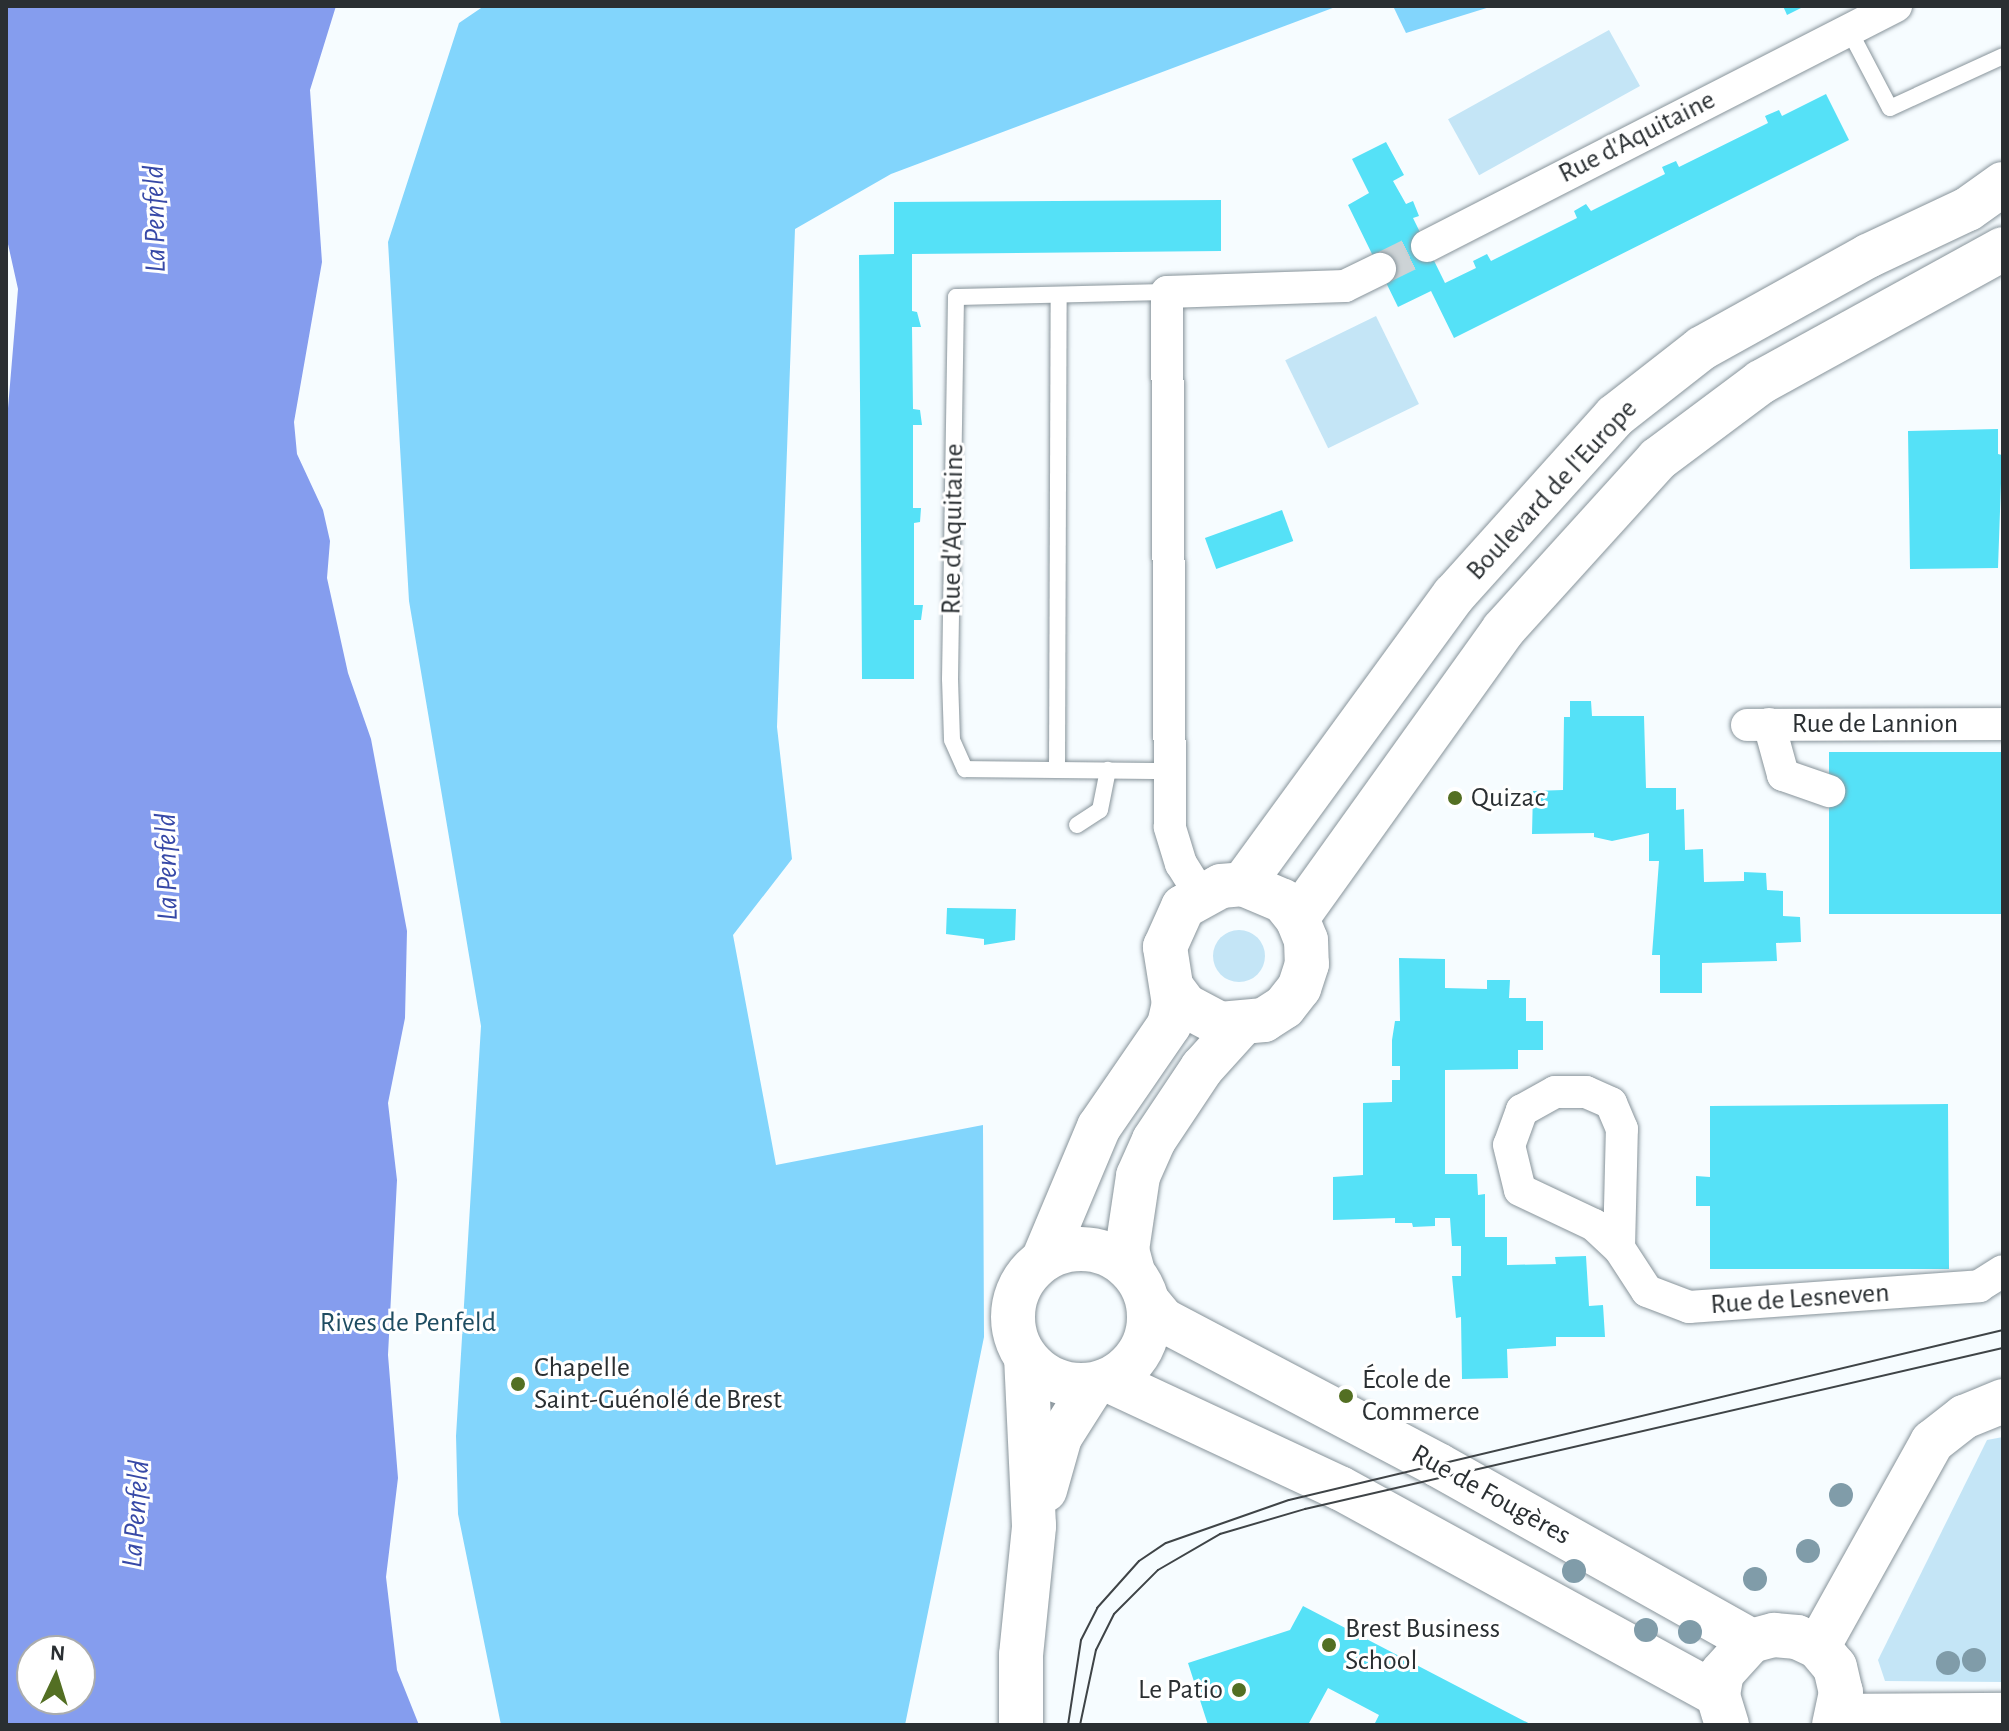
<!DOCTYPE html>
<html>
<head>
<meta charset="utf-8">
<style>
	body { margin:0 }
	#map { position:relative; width:2009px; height:1731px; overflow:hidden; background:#f6fcff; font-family:"Alegreya Sans",sans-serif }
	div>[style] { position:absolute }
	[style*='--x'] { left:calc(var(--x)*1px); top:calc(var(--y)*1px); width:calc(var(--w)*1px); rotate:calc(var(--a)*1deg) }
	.green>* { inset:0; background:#c4e5f6; transform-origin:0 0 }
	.round { border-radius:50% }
	.forest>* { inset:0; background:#82d5fc }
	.water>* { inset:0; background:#859dee }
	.building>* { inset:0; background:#55e1f7; transform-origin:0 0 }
	.street-tunnel>* { height:32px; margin-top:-16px; transform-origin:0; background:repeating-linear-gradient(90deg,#cdd3d6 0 32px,transparent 0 48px) }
	.roads { filter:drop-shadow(0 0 2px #88949b) drop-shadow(0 0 2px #88949b) }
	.lane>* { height:16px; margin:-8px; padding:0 8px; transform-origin:8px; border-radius:8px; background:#fff }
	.street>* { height:32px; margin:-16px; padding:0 16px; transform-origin:16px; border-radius:16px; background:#fff }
	.secondary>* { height:44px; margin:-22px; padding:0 22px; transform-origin:22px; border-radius:22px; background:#fff }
	.primary>* { height:44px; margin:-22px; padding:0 22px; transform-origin:22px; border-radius:22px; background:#fff }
	.primary>.ring { margin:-22px; padding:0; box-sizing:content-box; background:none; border:44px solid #fff; border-radius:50% }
	.tram>* { height:2px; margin:-1px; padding:0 1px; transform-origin:1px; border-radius:1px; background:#3f4447 }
	.trees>* { width:24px; height:24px; margin:-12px; border-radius:50%; background:#809ca9 }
	.dots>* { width:22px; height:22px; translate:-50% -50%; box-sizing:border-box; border:4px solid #fff; border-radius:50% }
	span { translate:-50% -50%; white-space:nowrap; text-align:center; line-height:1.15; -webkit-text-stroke:6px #fff; paint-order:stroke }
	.street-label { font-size:28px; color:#2a2f32 }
	.poi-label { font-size:28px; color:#2a2f32 }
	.left { translate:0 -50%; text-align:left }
	.right { translate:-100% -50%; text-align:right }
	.park-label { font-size:28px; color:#1f4d62 }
	.water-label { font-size:30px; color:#3749a7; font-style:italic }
	.frame { position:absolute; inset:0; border:8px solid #2a2f32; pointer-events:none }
	.north { position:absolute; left:16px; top:1635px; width:80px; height:80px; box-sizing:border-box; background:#fff; border:2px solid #aaacad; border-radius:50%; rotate:4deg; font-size:22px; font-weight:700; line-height:32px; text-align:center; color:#2a2f32 }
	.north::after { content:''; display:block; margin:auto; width:28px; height:36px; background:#536f23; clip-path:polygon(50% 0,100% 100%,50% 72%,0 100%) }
</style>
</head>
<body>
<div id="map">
	<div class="green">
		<i style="left:1609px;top:30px;width:64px;height:184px;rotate:61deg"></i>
		<i style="left:1376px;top:316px;width:98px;height:101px;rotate:64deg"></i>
		<i class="round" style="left:1213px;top:930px;width:52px;height:52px"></i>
		<i style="clip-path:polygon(2003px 1437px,2003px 1682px,1885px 1681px,1878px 1660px,1987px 1440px)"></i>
	</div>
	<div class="forest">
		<i style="clip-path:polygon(484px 6px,1338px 6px,891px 174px,795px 229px,777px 727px,792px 859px,733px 935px,776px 1165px,983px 1125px,984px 1337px,905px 1725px,501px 1725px,458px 1514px,456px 1436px,481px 1026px,409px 601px,388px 242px,459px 23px)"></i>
		<i style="clip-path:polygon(1393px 6px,1493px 6px,1406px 33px)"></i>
	</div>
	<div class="water">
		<i style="clip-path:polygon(evenodd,6px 6px,336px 6px,310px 90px,322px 262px,294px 422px,297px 454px,323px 510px,330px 541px,327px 578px,348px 673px,371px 739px,407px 931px,405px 1018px,388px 1103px,397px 1180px,388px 1355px,398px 1478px,386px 1577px,397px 1670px,419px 1725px,6px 1725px,6px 432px,18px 289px,6px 235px,6px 6px,32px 1651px,80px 1651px,80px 1699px,32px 1699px,32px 1651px)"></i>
	</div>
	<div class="building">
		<i style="clip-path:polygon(1783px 6px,1805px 6px,1787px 15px)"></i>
		<i style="clip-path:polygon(1826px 94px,1849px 140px,1454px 338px,1431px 291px,1398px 307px,1348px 205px,1369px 193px,1352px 159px,1386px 142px,1404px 175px,1393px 181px,1406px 204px,1413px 201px,1419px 216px,1413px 218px,1445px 283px,1476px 268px,1473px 261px,1487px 254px,1491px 261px,1577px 218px,1574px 211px,1586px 204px,1591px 211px,1665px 174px,1662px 167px,1676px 161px,1679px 167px,1768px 123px,1765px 116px,1779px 110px,1782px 116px)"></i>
		<i style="clip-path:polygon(1221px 200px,1221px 251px,912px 254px,912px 311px,917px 312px,921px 327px,912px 327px,913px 409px,920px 410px,922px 425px,913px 425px,913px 508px,921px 508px,920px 522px,914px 523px,914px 605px,923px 605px,921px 620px,914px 620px,914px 679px,862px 679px,859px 255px,894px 254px,894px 202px)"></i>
		<i style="clip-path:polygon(1998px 429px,1998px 454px,2002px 455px,1998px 568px,1910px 569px,1908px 431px)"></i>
		<i style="left:1282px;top:510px;width:33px;height:82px;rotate:70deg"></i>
		<i style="clip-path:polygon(1570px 701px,1591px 701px,1592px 716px,1644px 716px,1646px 788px,1676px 788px,1676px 810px,1684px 809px,1685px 850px,1703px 849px,1704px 882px,1744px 881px,1744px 872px,1766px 873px,1767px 890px,1783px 891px,1783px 916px,1800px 917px,1801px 942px,1776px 943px,1777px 961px,1702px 963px,1702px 993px,1660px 993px,1660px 955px,1652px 955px,1659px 861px,1649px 861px,1649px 833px,1612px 841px,1594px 837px,1594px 833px,1532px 834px,1533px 791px,1563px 790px,1564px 717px,1570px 717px)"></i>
		<i style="left:1829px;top:752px;width:174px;height:162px"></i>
		<i style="clip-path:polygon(947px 908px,1016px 909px,1015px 940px,984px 945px,984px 939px,946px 934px)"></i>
		<i style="clip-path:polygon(1399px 958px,1445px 959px,1445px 988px,1487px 989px,1487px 980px,1510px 980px,1509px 998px,1526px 998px,1526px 1021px,1543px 1021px,1543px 1050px,1518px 1050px,1518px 1069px,1445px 1070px,1445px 1174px,1477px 1174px,1478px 1195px,1485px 1194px,1485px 1237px,1507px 1237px,1507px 1265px,1556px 1264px,1555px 1257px,1586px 1256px,1589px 1306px,1603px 1305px,1605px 1337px,1556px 1337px,1556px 1346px,1507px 1349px,1508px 1378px,1462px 1379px,1461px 1317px,1456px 1318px,1452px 1276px,1461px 1276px,1461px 1246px,1452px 1246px,1450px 1218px,1435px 1218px,1435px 1226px,1413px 1227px,1412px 1223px,1395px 1223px,1395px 1218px,1333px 1220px,1333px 1177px,1363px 1175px,1363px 1103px,1392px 1102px,1392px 1080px,1400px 1080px,1400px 1066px,1392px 1066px,1392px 1040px,1395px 1021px,1400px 1021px)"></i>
		<i style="clip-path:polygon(1948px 1104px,1949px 1269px,1710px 1269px,1710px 1206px,1696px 1206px,1696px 1176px,1710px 1177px,1710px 1106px)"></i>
		<i style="clip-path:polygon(1303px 1606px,1532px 1725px,1374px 1725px,1379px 1715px,1328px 1688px,1308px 1725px,1208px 1725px,1188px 1663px,1290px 1630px)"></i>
	</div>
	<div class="street-tunnel">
		<i style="--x:1380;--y:269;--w:52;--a:-26.1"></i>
	</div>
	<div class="roads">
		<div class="lane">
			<i style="--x:1849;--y:30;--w:88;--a:62.3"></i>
			<i style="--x:1890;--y:108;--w:124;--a:-24.7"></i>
			<i style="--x:1167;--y:292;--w:211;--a:178.6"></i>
			<i style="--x:956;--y:297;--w:382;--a:90.9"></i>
			<i style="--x:950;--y:679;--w:61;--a:88.1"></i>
			<i style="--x:952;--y:740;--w:32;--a:66"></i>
			<i style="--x:965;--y:769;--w:205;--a:0.6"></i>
			<i style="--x:1057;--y:770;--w:475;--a:-89.8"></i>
			<i style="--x:1077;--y:825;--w:27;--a:-33"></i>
			<i style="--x:1100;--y:810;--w:41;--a:-78.7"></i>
		</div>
		<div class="street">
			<i style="--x:1427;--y:246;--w:527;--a:-27.1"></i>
			<i style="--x:1769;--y:724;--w:53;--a:74.6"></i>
			<i style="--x:1783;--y:775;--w:49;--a:19.2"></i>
			<i style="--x:1747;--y:725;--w:256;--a:-0.2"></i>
			<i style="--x:1200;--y:894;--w:36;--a:-122"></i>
			<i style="--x:1181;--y:864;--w:39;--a:-107"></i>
			<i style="--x:1170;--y:827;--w:535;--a:-90.32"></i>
			<i style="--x:1167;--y:292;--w:178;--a:-1.9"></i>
			<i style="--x:1345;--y:286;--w:39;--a:-26"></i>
			<i style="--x:1619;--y:1248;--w:119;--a:-88.6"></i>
			<i style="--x:1622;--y:1129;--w:28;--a:-113"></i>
			<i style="--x:1611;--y:1103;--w:27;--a:-156"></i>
			<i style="--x:1586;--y:1092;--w:31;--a:180"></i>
			<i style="--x:1555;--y:1092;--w:38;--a:151"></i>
			<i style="--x:1522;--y:1110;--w:37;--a:110"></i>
			<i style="--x:1509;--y:1145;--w:46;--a:76.3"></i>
			<i style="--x:1520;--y:1190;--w:82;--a:25.3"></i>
			<i style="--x:1594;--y:1225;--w:34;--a:43"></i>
			<i style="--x:1619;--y:1248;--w:51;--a:56.9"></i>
			<i style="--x:1647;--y:1291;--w:45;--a:20.9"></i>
			<i style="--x:1689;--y:1307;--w:291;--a:-4.1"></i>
			<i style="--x:1979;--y:1286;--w:28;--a:-32"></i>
			<i style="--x:1840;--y:1710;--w:163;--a:-0.4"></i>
		</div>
		<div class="secondary">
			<i style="--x:1148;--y:1302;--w:23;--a:50"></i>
			<i style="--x:1163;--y:1320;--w:311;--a:27.8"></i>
			<i style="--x:1438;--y:1465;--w:359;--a:29.3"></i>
			<i style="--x:1108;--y:1380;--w:256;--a:25"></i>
			<i style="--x:1340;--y:1488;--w:431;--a:28.7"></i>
			<i style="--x:1818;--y:1647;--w:235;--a:-60.9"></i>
			<i style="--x:1932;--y:1442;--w:41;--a:-38"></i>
			<i style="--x:1964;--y:1417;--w:42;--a:-22.3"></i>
			<i style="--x:1727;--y:1725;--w:31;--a:-107"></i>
			<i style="--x:1718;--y:1695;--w:22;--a:-80"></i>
			<i style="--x:1722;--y:1673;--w:43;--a:-47.8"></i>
			<i style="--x:1751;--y:1641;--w:24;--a:-15"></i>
			<i style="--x:1774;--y:1635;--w:23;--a:5"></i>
			<i style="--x:1797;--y:1637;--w:23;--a:25"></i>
			<i style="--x:1818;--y:1647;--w:26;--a:50"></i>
			<i style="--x:1835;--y:1667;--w:26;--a:77"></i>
			<i style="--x:1841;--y:1692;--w:34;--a:102"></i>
		</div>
		<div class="primary">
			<i style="--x:1243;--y:884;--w:358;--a:-53.9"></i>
			<i style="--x:1454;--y:595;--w:241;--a:-48"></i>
			<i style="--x:1615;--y:416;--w:110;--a:-38"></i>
			<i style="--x:1702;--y:348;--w:190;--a:-29"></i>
			<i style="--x:1868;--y:256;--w:110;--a:-25.2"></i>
			<i style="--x:1968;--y:209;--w:43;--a:-35.5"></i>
			<i style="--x:1297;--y:918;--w:354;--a:-54.4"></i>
			<i style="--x:1503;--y:630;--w:231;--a:-47.8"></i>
			<i style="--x:1658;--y:459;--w:129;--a:-36.8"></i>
			<i style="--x:1761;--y:382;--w:276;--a:-28.8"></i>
			<i class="ring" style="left:1013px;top:1249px;width:92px;height:92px"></i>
			<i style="--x:1043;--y:1260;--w:144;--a:-67.2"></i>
			<i style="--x:1099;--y:1127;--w:124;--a:-55.5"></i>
			<i style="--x:1169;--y:1025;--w:22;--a:-77"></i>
			<i style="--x:1174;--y:1004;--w:58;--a:-99"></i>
			<i style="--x:1165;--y:947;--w:44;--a:-65.8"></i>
			<i style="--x:1183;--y:907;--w:43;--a:-28.9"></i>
			<i style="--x:1221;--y:886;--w:22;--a:-5"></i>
			<i style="--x:1243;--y:884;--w:43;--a:23"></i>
			<i style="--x:1283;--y:901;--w:22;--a:51"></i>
			<i style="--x:1297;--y:918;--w:24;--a:68"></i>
			<i style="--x:1306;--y:940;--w:24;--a:88"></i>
			<i style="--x:1307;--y:964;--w:25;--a:108"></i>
			<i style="--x:1299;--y:988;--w:24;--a:128"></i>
			<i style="--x:1284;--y:1007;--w:24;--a:147"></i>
			<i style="--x:1264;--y:1020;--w:44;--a:174.8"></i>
			<i style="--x:1220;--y:1024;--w:40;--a:-152"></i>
			<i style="--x:1185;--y:1005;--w:20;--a:-127"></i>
			<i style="--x:1133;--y:1272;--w:23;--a:-105"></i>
			<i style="--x:1127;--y:1250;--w:75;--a:-81.5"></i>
			<i style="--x:1138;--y:1176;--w:39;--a:-66"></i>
			<i style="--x:1154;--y:1140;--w:87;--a:-56.3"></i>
			<i style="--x:1202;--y:1068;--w:57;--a:-47.9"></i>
			<i style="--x:1045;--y:1490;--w:55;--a:-74.2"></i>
			<i style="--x:1060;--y:1437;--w:62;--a:-57.6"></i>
			<i style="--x:1021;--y:1725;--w:70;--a:-90"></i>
			<i style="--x:1021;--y:1655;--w:130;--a:-84.2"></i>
			<i style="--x:1034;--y:1526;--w:168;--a:-92.7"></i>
		</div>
	</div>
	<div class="tram">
		<i style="--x:1068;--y:1725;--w:86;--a:-81.3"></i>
		<i style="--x:1081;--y:1640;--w:36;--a:-63"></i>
		<i style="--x:1097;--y:1608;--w:63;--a:-48.2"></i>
		<i style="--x:1139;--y:1561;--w:32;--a:-34"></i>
		<i style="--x:1166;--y:1543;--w:130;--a:-19.3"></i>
		<i style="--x:1289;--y:1500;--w:734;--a:-13.39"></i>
		<i style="--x:1080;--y:1725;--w:77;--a:-78"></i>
		<i style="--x:1096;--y:1650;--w:40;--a:-63.4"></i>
		<i style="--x:1114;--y:1614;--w:62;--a:-45"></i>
		<i style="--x:1158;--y:1570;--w:72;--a:-30.1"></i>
		<i style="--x:1220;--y:1534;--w:89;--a:-16.4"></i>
		<i style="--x:1305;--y:1509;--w:716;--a:-12.99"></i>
	</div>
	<div class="trees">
		<i style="left:1841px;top:1495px"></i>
		<i style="left:1808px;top:1551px"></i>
		<i style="left:1574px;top:1571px"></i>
		<i style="left:1755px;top:1579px"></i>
		<i style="left:1646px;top:1630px"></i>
		<i style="left:1690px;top:1632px"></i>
		<i style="left:1974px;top:1660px"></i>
		<i style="left:1948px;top:1663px"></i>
	</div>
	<div class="dots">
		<i style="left:1455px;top:798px;background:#536f23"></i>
		<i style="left:518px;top:1384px;background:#536f23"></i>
		<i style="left:1346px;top:1396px;background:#536f23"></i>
		<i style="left:1329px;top:1645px;background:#536f23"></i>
		<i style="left:1239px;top:1690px;background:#536f23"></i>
	</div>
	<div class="street-label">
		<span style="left:1637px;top:137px;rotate:-27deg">Rue d'Aquitaine</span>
		<span style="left:1552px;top:490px;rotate:-47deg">Boulevard de l'Europe</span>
		<span style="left:953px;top:529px;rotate:-89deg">Rue d'Aquitaine</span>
		<span style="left:1875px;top:724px">Rue de Lannion</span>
		<span style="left:1800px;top:1299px;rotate:-4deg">Rue de Lesneven</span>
		<span style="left:1491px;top:1495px;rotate:29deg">Rue de Fougères</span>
	</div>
	<div class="poi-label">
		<span class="left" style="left:1471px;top:798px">Quizac</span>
		<span class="left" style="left:534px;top:1384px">Chapelle<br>Saint-Guénolé de Brest</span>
		<span class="left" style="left:1362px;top:1396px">École de<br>Commerce</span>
		<span class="left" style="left:1345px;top:1645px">Brest Business<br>School</span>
		<span class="right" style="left:1223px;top:1690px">Le Patio</span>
	</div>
	<div class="park-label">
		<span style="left:408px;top:1323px">Rives de Penfeld</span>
	</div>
	<div class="water-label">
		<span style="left:155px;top:219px;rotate:-91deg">La Penfeld</span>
		<span style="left:167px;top:867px;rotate:-91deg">La Penfeld</span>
		<span style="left:136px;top:1514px;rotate:-86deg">La Penfeld</span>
	</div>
	<div class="frame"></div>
	<div class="north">N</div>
</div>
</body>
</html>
